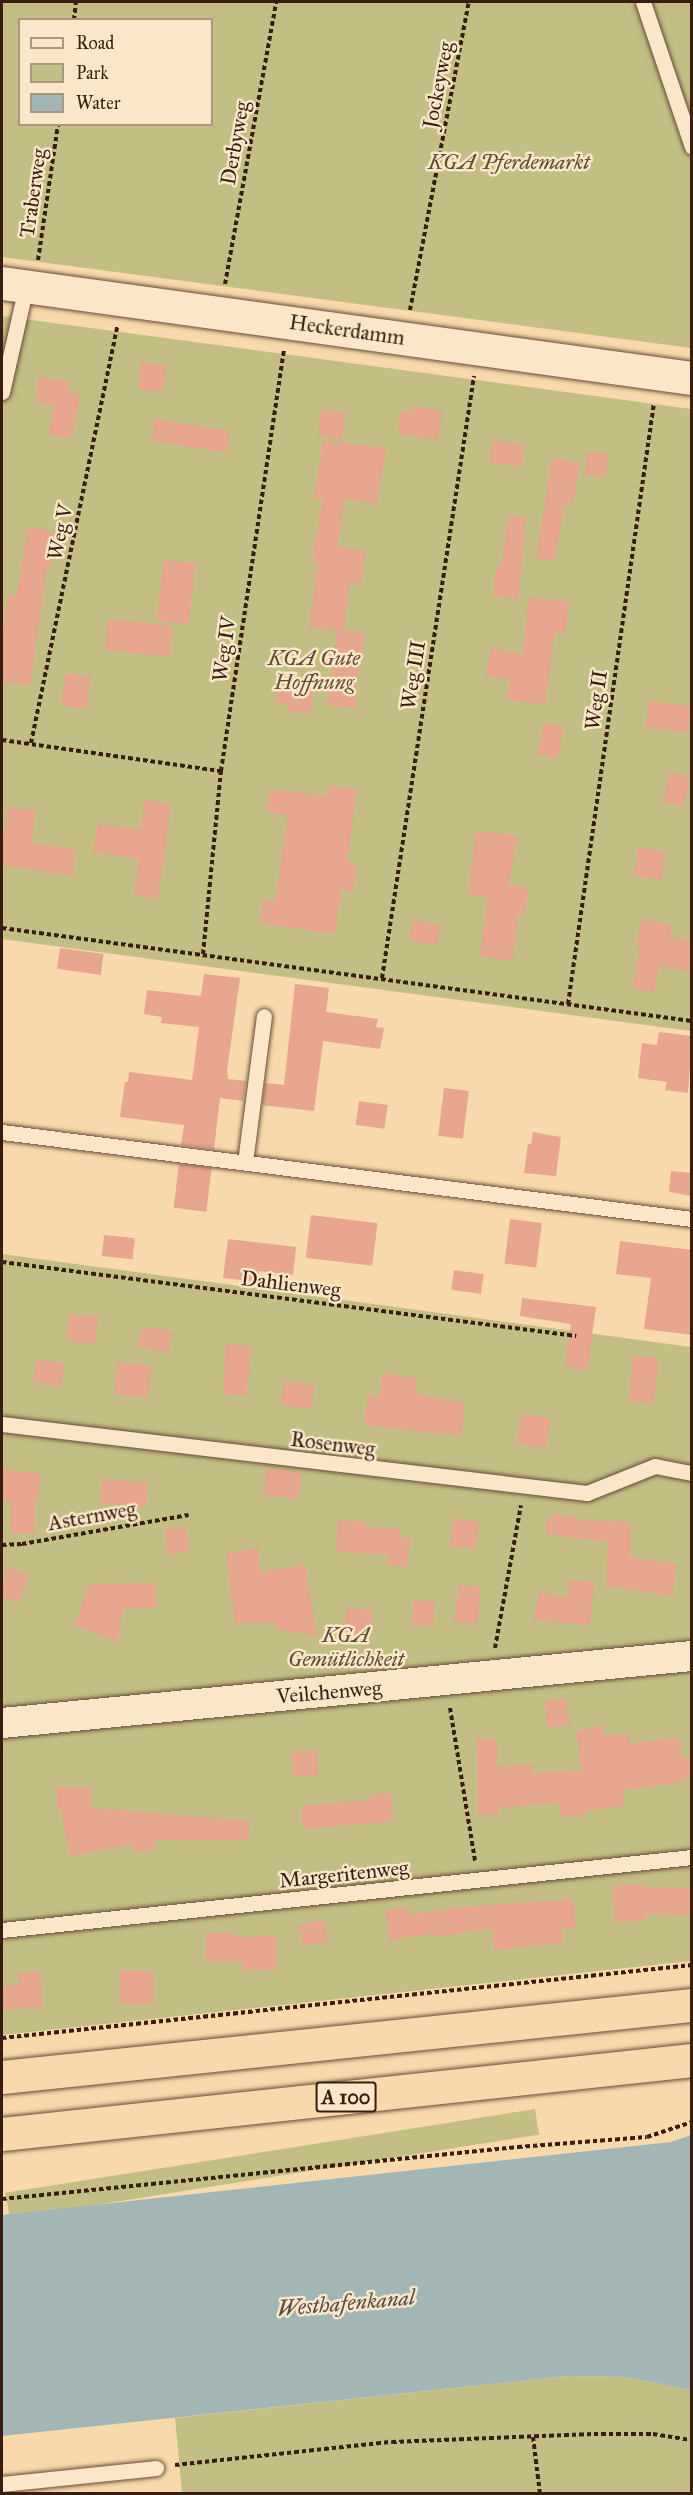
<!DOCTYPE html>
<html>
<head>
<meta charset="utf-8">
<style>
	body { margin:0 }
	#map { position:relative; width:693px; height:2495px; overflow:hidden; background:#f7d9ab; font-family:"IM FELL Great Primer",serif }
	div>[style] { position:absolute }
	[style*='--x'] { left:calc(var(--x)*1px); top:calc(var(--y)*1px); width:calc(var(--w)*1px); rotate:calc(var(--a)*1deg) }
	.green>* { inset:0; background:#c3be84; transform-origin:0 0 }
	.water>* { inset:0; background:#a2b7b5 }
	.building>* { inset:0; background:#e8a68e; transform-origin:0 0 }
	.path>* { height:4px; margin-top:-2px; transform-origin:0; background:repeating-linear-gradient(90deg,#371d12 0 4.5px,transparent 0 7.5px) }
	.roads { filter:drop-shadow(0 0 2px #674c38) drop-shadow(0 0 2px #674c38) }
	.lane>* { height:15px; margin:-7.5px; padding:0 7.5px; transform-origin:7.5px; border-radius:7.5px; background:#fae6c8 }
	.street>* { height:30px; margin:-15px; padding:0 15px; transform-origin:15px; border-radius:15px; background:#fae6c8 }
	.secondary>* { height:33px; margin:-16.5px; padding:0 16.5px; transform-origin:16.5px; border-radius:16.5px; background:#fae6c8 }
	.highway>* { height:33px; margin:-16.5px; padding:0 16.5px; transform-origin:16.5px; border-radius:16.5px; background:#f7d9ab }
	span { translate:-50% -50%; white-space:nowrap; text-align:center; line-height:1.15; -webkit-text-stroke:5px #fae6c8; paint-order:stroke }
	.shield-label span { padding:2px 4px; background:#fae6c8; border:2px solid; border-radius:4px; -webkit-text-stroke-width:0 }
	.shield-label { font-size:20px; color:#371d12; font-weight:700 }
	.street-label { font-size:21px; color:#371d12 }
	.park-label { font-size:21px; color:#614d34; font-style:italic }
	.water-label { font-size:22px; color:#574b43; font-style:italic }
	.frame { position:absolute; inset:0; border:3px solid #371d12; pointer-events:none }
	.legend { position:absolute; left:18px; top:18px; width:195px; height:108px; box-sizing:border-box; background:#fae6c8; border:2px solid #ac967f; margin:0; padding:8px 10px; list-style:none; font-size:18px; color:#371d12 }
	.legend li { display:flex; align-items:center; gap:12px; height:30px }
	.legend b { width:30px; border:2px solid #ac967f }
</style>
</head>
<body>
<div id="map">
	<div class="green">
		<i style="clip-path:polygon(evenodd,2px 2px,691px 2px,691px 348px,2px 257px,2px 2px,20px 20px,212px 20px,212px 124px,20px 124px,20px 20px)"></i>
		<i style="clip-path:polygon(2px 316px,691px 409px,691px 1031px,2px 939px)"></i>
		<i style="clip-path:polygon(2px 1254px,691px 1347px,691px 1961px,2px 2035px)"></i>
		<i style="left:535px;top:2109px;width:26px;height:536px;rotate:81deg"></i>
		<i style="clip-path:polygon(567px 2376px,626px 2377px,691px 2390px,691px 2493px,182px 2493px,175px 2418px)"></i>
	</div>
	<div class="water">
		<i style="clip-path:polygon(691px 2135px,691px 2390px,626px 2377px,567px 2376px,2px 2436px,2px 2215px,671px 2142px)"></i>
	</div>
	<div class="building">
		<i style="left:142px;top:362px;width:25px;height:27px;rotate:9deg"></i>
		<i style="clip-path:polygon(39px 377px,70px 382px,68px 391px,80px 394px,72px 438px,49px 435px,54px 406px,35px 402px)"></i>
		<i style="clip-path:polygon(413px 407px,442px 411px,438px 440px,398px 434px,401px 411px,412px 412px)"></i>
		<i style="left:322px;top:409px;width:24px;height:27px;rotate:9deg"></i>
		<i style="left:155px;top:419px;width:76px;height:22px;rotate:9deg"></i>
		<i style="clip-path:polygon(323px 440px,386px 448px,377px 504px,345px 499px,337px 546px,366px 551px,361px 584px,350px 582px,344px 630px,365px 633px,356px 687px,356px 708px,327px 705px,337px 631px,309px 627px,318px 563px,312px 562px,323px 499px,314px 498px)"></i>
		<i style="left:493px;top:440px;width:32px;height:22px;rotate:9deg"></i>
		<i style="left:588px;top:451px;width:21px;height:24px;rotate:8deg"></i>
		<i style="clip-path:polygon(552px 458px,580px 463px,573px 504px,565px 503px,554px 561px,536px 558px)"></i>
		<i style="clip-path:polygon(509px 515px,526px 517px,518px 599px,493px 596px,496px 566px,501px 567px)"></i>
		<i style="clip-path:polygon(28px 527px,56px 532px,51px 567px,47px 566px,30px 685px,2px 682px,2px 634px,8px 594px,17px 595px)"></i>
		<i style="left:164px;top:560px;width:32px;height:61px;rotate:7deg"></i>
		<i style="clip-path:polygon(529px 597px,569px 602px,565px 634px,555px 632px,545px 705px,507px 699px,510px 680px,486px 676px,491px 648px,522px 654px)"></i>
		<i style="left:108px;top:619px;width:65px;height:31px;rotate:6deg"></i>
		<i style="left:66px;top:673px;width:25px;height:33px;rotate:9deg"></i>
		<i style="clip-path:polygon(277px 682px,314px 685px,311px 713px,288px 711px,288px 705px,276px 704px)"></i>
		<i style="left:649px;top:701px;width:43px;height:26px;rotate:8deg"></i>
		<i style="left:544px;top:723px;width:20px;height:32px;rotate:11deg"></i>
		<i style="left:669px;top:772px;width:21px;height:31px;rotate:11deg"></i>
		<i style="clip-path:polygon(328px 786px,357px 790px,347px 861px,357px 863px,353px 892px,342px 890px,334px 934px,260px 923px,263px 900px,275px 901px,288px 815px,267px 812px,270px 789px,326px 796px)"></i>
		<i style="clip-path:polygon(145px 800px,171px 805px,158px 899px,134px 895px,139px 859px,93px 852px,98px 824px,140px 829px)"></i>
		<i style="clip-path:polygon(8px 807px,36px 811px,31px 843px,76px 849px,72px 876px,2px 865px,2px 842px)"></i>
		<i style="clip-path:polygon(476px 831px,517px 836px,509px 884px,529px 889px,524px 915px,519px 914px,512px 961px,480px 956px,488px 898px,468px 894px)"></i>
		<i style="left:638px;top:848px;width:28px;height:28px;rotate:8deg"></i>
		<i style="clip-path:polygon(641px 919px,672px 925px,670px 937px,692px 940px,692px 972px,659px 966px,654px 992px,633px 989px,640px 945px,637px 945px)"></i>
		<i style="left:413px;top:920px;width:28px;height:21px;rotate:10deg"></i>
		<i style="left:60px;top:948px;width:44px;height:21px;rotate:8deg"></i>
		<i style="clip-path:polygon(204px 974px,240px 978px,227px 1071px,228px 1079px,246px 1081px,243px 1101px,220px 1098px,214px 1149px,181px 1145px,184px 1125px,120px 1117px,125px 1082px,128px 1082px,129px 1072px,192px 1080px,199px 1027px,161px 1023px,162px 1017px,144px 1014px,147px 990px,201px 996px)"></i>
		<i style="clip-path:polygon(295px 984px,329px 988px,326px 1012px,378px 1019px,376px 1027px,384px 1028px,380px 1049px,323px 1041px,314px 1111px,262px 1105px,265px 1083px,284px 1085px)"></i>
		<i style="clip-path:polygon(659px 1032px,692px 1036px,688px 1093px,665px 1090px,667px 1082px,638px 1078px,642px 1043px,657px 1045px)"></i>
		<i style="left:444px;top:1088px;width:25px;height:48px;rotate:7deg"></i>
		<i style="left:359px;top:1101px;width:29px;height:24px;rotate:8deg"></i>
		<i style="clip-path:polygon(533px 1132px,561px 1137px,556px 1176px,524px 1173px,528px 1144px,531px 1144px)"></i>
		<i style="left:179px;top:1164px;width:33px;height:44px;rotate:7deg"></i>
		<i style="clip-path:polygon(671px 1171px,692px 1173px,692px 1196px,669px 1192px)"></i>
		<i style="left:311px;top:1215px;width:67px;height:43px;rotate:7deg"></i>
		<i style="left:510px;top:1219px;width:32px;height:45px;rotate:7deg"></i>
		<i style="left:104px;top:1235px;width:31px;height:21px;rotate:6deg"></i>
		<i style="clip-path:polygon(228px 1239px,296px 1247px,293px 1275px,259px 1271px,258px 1282px,223px 1278px)"></i>
		<i style="clip-path:polygon(620px 1241px,692px 1250px,692px 1335px,644px 1329px,651px 1278px,616px 1274px)"></i>
		<i style="left:454px;top:1270px;width:30px;height:20px;rotate:8deg"></i>
		<i style="clip-path:polygon(522px 1298px,596px 1307px,587px 1371px,565px 1366px,571px 1324px,520px 1316px)"></i>
		<i style="left:69px;top:1314px;width:29px;height:27px;rotate:6deg"></i>
		<i style="left:142px;top:1326px;width:31px;height:21px;rotate:11deg"></i>
		<i style="clip-path:polygon(226px 1343px,252px 1347px,246px 1395px,223px 1394px)"></i>
		<i style="left:634px;top:1355px;width:25px;height:46px;rotate:7deg"></i>
		<i style="left:37px;top:1359px;width:28px;height:23px;rotate:10deg"></i>
		<i style="left:118px;top:1362px;width:34px;height:32px;rotate:7deg"></i>
		<i style="clip-path:polygon(382px 1373px,417px 1378px,415px 1394px,465px 1403px,461px 1436px,364px 1425px,368px 1395px,380px 1396px)"></i>
		<i style="left:284px;top:1381px;width:31px;height:24px;rotate:9deg"></i>
		<i style="left:522px;top:1414px;width:29px;height:30px;rotate:10deg"></i>
		<i style="left:267px;top:1468px;width:35px;height:27px;rotate:7deg"></i>
		<i style="clip-path:polygon(2px 1469px,41px 1474px,38px 1501px,35px 1501px,35px 1533px,11px 1533px,11px 1501px,2px 1500px)"></i>
		<i style="left:102px;top:1479px;width:46px;height:24px;rotate:5deg"></i>
		<i style="clip-path:polygon(552px 1514px,576px 1517px,575px 1520px,631px 1522px,630px 1557px,677px 1564px,672px 1596px,606px 1586px,608px 1542px,546px 1534px,547px 1519px,551px 1519px)"></i>
		<i style="left:454px;top:1518px;width:26px;height:28px;rotate:9deg"></i>
		<i style="clip-path:polygon(338px 1520px,365px 1522px,365px 1527px,401px 1529px,400px 1537px,410px 1538px,407px 1567px,387px 1565px,388px 1555px,336px 1551px)"></i>
		<i style="left:186px;top:1527px;width:25px;height:21px;rotate:83deg"></i>
		<i style="clip-path:polygon(258px 1548px,260px 1572px,305px 1565px,317px 1636px,276px 1629px,277px 1623px,235px 1623px,226px 1553px)"></i>
		<i style="clip-path:polygon(9px 1567px,29px 1575px,18px 1603px,2px 1597px,2px 1586px)"></i>
		<i style="clip-path:polygon(569px 1580px,594px 1582px,590px 1625px,534px 1620px,539px 1592px,567px 1597px)"></i>
		<i style="clip-path:polygon(156px 1583px,156px 1608px,123px 1608px,118px 1642px,75px 1625px,89px 1584px)"></i>
		<i style="left:458px;top:1585px;width:23px;height:37px;rotate:5deg"></i>
		<i style="left:414px;top:1600px;width:21px;height:25px;rotate:5deg"></i>
		<i style="left:347px;top:1607px;width:27px;height:30px;rotate:8deg"></i>
		<i style="left:566px;top:1698px;width:27px;height:22px;rotate:82deg"></i>
		<i style="clip-path:polygon(602px 1725px,603px 1734px,629px 1735px,630px 1744px,679px 1737px,682px 1758px,692px 1756px,692px 1777px,684px 1778px,685px 1782px,623px 1790px,625px 1805px,586px 1811px,586px 1816px,561px 1817px,560px 1802px,498px 1808px,498px 1815px,478px 1815px,477px 1739px,497px 1739px,497px 1767px,533px 1764px,533px 1773px,582px 1770px,576px 1732px)"></i>
		<i style="left:317px;top:1751px;width:25px;height:25px;rotate:88deg"></i>
		<i style="clip-path:polygon(57px 1787px,92px 1788px,91px 1808px,250px 1821px,248px 1840px,155px 1840px,156px 1849px,133px 1852px,132px 1844px,70px 1856px,61px 1809px,57px 1809px)"></i>
		<i style="clip-path:polygon(391px 1793px,393px 1821px,303px 1829px,301px 1806px,370px 1800px,370px 1795px)"></i>
		<i style="clip-path:polygon(644px 1884px,644px 1887px,692px 1888px,692px 1915px,646px 1914px,647px 1920px,615px 1922px,612px 1886px)"></i>
		<i style="clip-path:polygon(573px 1899px,576px 1928px,562px 1929px,563px 1943px,494px 1950px,492px 1928px,433px 1937px,433px 1933px,390px 1940px,385px 1910px,408px 1907px,409px 1915px,455px 1908px)"></i>
		<i style="left:324px;top:1920px;width:22px;height:25px;rotate:80deg"></i>
		<i style="clip-path:polygon(206px 1933px,234px 1933px,234px 1937px,276px 1936px,276px 1970px,243px 1970px,243px 1962px,206px 1961px)"></i>
		<i style="clip-path:polygon(40px 1971px,43px 2007px,3px 2010px,2px 1986px,19px 1985px,18px 1973px)"></i>
		<i style="left:120px;top:1971px;width:33px;height:33px"></i>
	</div>
	<div class="path">
		<i style="--x:74;--y:20;--w:18;--a:-84"></i>
		<i style="--x:38;--y:260;--w:137;--a:-81.6"></i>
		<i style="--x:225;--y:284;--w:287;--a:-79.7"></i>
		<i style="--x:410;--y:310;--w:314;--a:-79.2"></i>
		<i style="--x:2;--y:740;--w:221;--a:8.1"></i>
		<i style="--x:31;--y:743;--w:425;--a:-78.3"></i>
		<i style="--x:2;--y:928;--w:696;--a:7.68"></i>
		<i style="--x:203;--y:954;--w:184;--a:-84.4"></i>
		<i style="--x:221;--y:771;--w:426;--a:-81.5"></i>
		<i style="--x:382;--y:978;--w:609;--a:-81.31"></i>
		<i style="--x:568;--y:1004;--w:607;--a:-81.86"></i>
		<i style="--x:2;--y:1262;--w:579;--a:7.35"></i>
		<i style="--x:2;--y:1545;--w:20;--a:-3"></i>
		<i style="--x:22;--y:1544;--w:169;--a:-9.9"></i>
		<i style="--x:495;--y:1648;--w:145;--a:-79.7"></i>
		<i style="--x:450;--y:1708;--w:155;--a:80.7"></i>
		<i style="--x:2;--y:2038;--w:694;--a:-6.04"></i>
		<i style="--x:2;--y:2199;--w:519;--a:-5.75"></i>
		<i style="--x:518;--y:2147;--w:129;--a:-4.4"></i>
		<i style="--x:647;--y:2137;--w:47;--a:-18.4"></i>
		<i style="--x:533;--y:2437;--w:57;--a:83"></i>
		<i style="--x:175;--y:2465;--w:218;--a:-6.1"></i>
		<i style="--x:392;--y:2442;--w:202;--a:-2.3"></i>
		<i style="--x:594;--y:2434;--w:59;--a:0"></i>
		<i style="--x:653;--y:2434;--w:39;--a:9"></i>
	</div>
	<div class="roads">
		<div class="lane">
			<i style="--x:643;--y:2;--w:153;--a:71.3"></i>
			<i style="--x:2;--y:392;--w:109;--a:-77.2"></i>
			<i style="--x:2;--y:1132;--w:695;--a:7.19"></i>
			<i style="--x:245;--y:1162;--w:147;--a:-82.6"></i>
			<i style="--x:2;--y:1424;--w:589;--a:6.73"></i>
			<i style="--x:587;--y:1493;--w:73;--a:-21.7"></i>
			<i style="--x:655;--y:1466;--w:38;--a:11"></i>
			<i style="--x:2;--y:1930;--w:694;--a:-6.04"></i>
			<i style="--x:2;--y:2484;--w:155;--a:-5.9"></i>
		</div>
		<div class="street">
			<i style="--x:2;--y:1723;--w:693;--a:-5.55"></i>
		</div>
		<div class="secondary">
			<i style="--x:2;--y:283;--w:697;--a:7.84"></i>
		</div>
		<div class="highway">
			<i style="--x:2;--y:2077;--w:694;--a:-5.96"></i>
			<i style="--x:2;--y:2134;--w:694;--a:-6.12"></i>
		</div>
	</div>
	<div class="shield-label">
		<span style="left:346px;top:2097px">A 100</span>
	</div>
	<div class="street-label">
		<span style="left:438px;top:85px;rotate:-79deg">Jockeyweg</span>
		<span style="left:235px;top:143px;rotate:-80deg">Derbyweg</span>
		<span style="left:33px;top:193px;rotate:-82deg">Traberweg</span>
		<span style="left:347px;top:330px;rotate:8deg">Heckerdamm</span>
		<span style="left:60px;top:532px;rotate:-78deg">Weg V</span>
		<span style="left:224px;top:649px;rotate:-82deg">Weg IV</span>
		<span style="left:413px;top:675px;rotate:-81deg">Weg III</span>
		<span style="left:596px;top:700px;rotate:-82deg">Weg II</span>
		<span style="left:291px;top:1284px;rotate:7deg">Dahlienweg</span>
		<span style="left:333px;top:1444px;rotate:7deg">Rosenweg</span>
		<span style="left:92px;top:1516px;rotate:-10deg">Asternweg</span>
		<span style="left:329px;top:1692px;rotate:-5deg">Veilchenweg</span>
		<span style="left:344px;top:1874px;rotate:-6deg">Margeritenweg</span>
	</div>
	<div class="park-label">
		<span style="left:509px;top:162px">KGA Pferdemarkt</span>
		<span style="left:314px;top:670px">KGA Gute<br>Hoffnung</span>
		<span style="left:346px;top:1647px">KGA<br>Gemütlichkeit</span>
	</div>
	<div class="water-label">
		<span style="left:346px;top:2303px;rotate:-5deg">Westhafenkanal</span>
	</div>
	<div class="frame"></div>
	<ul class="legend">
	<li><b style="height:8px;background:#fae6c8"></b>Road</li>
	<li><b style="height:16px;background:#c3be84"></b>Park</li>
	<li><b style="height:16px;background:#a2b7b5"></b>Water</li>
	</ul>
</div>
</body>
</html>
